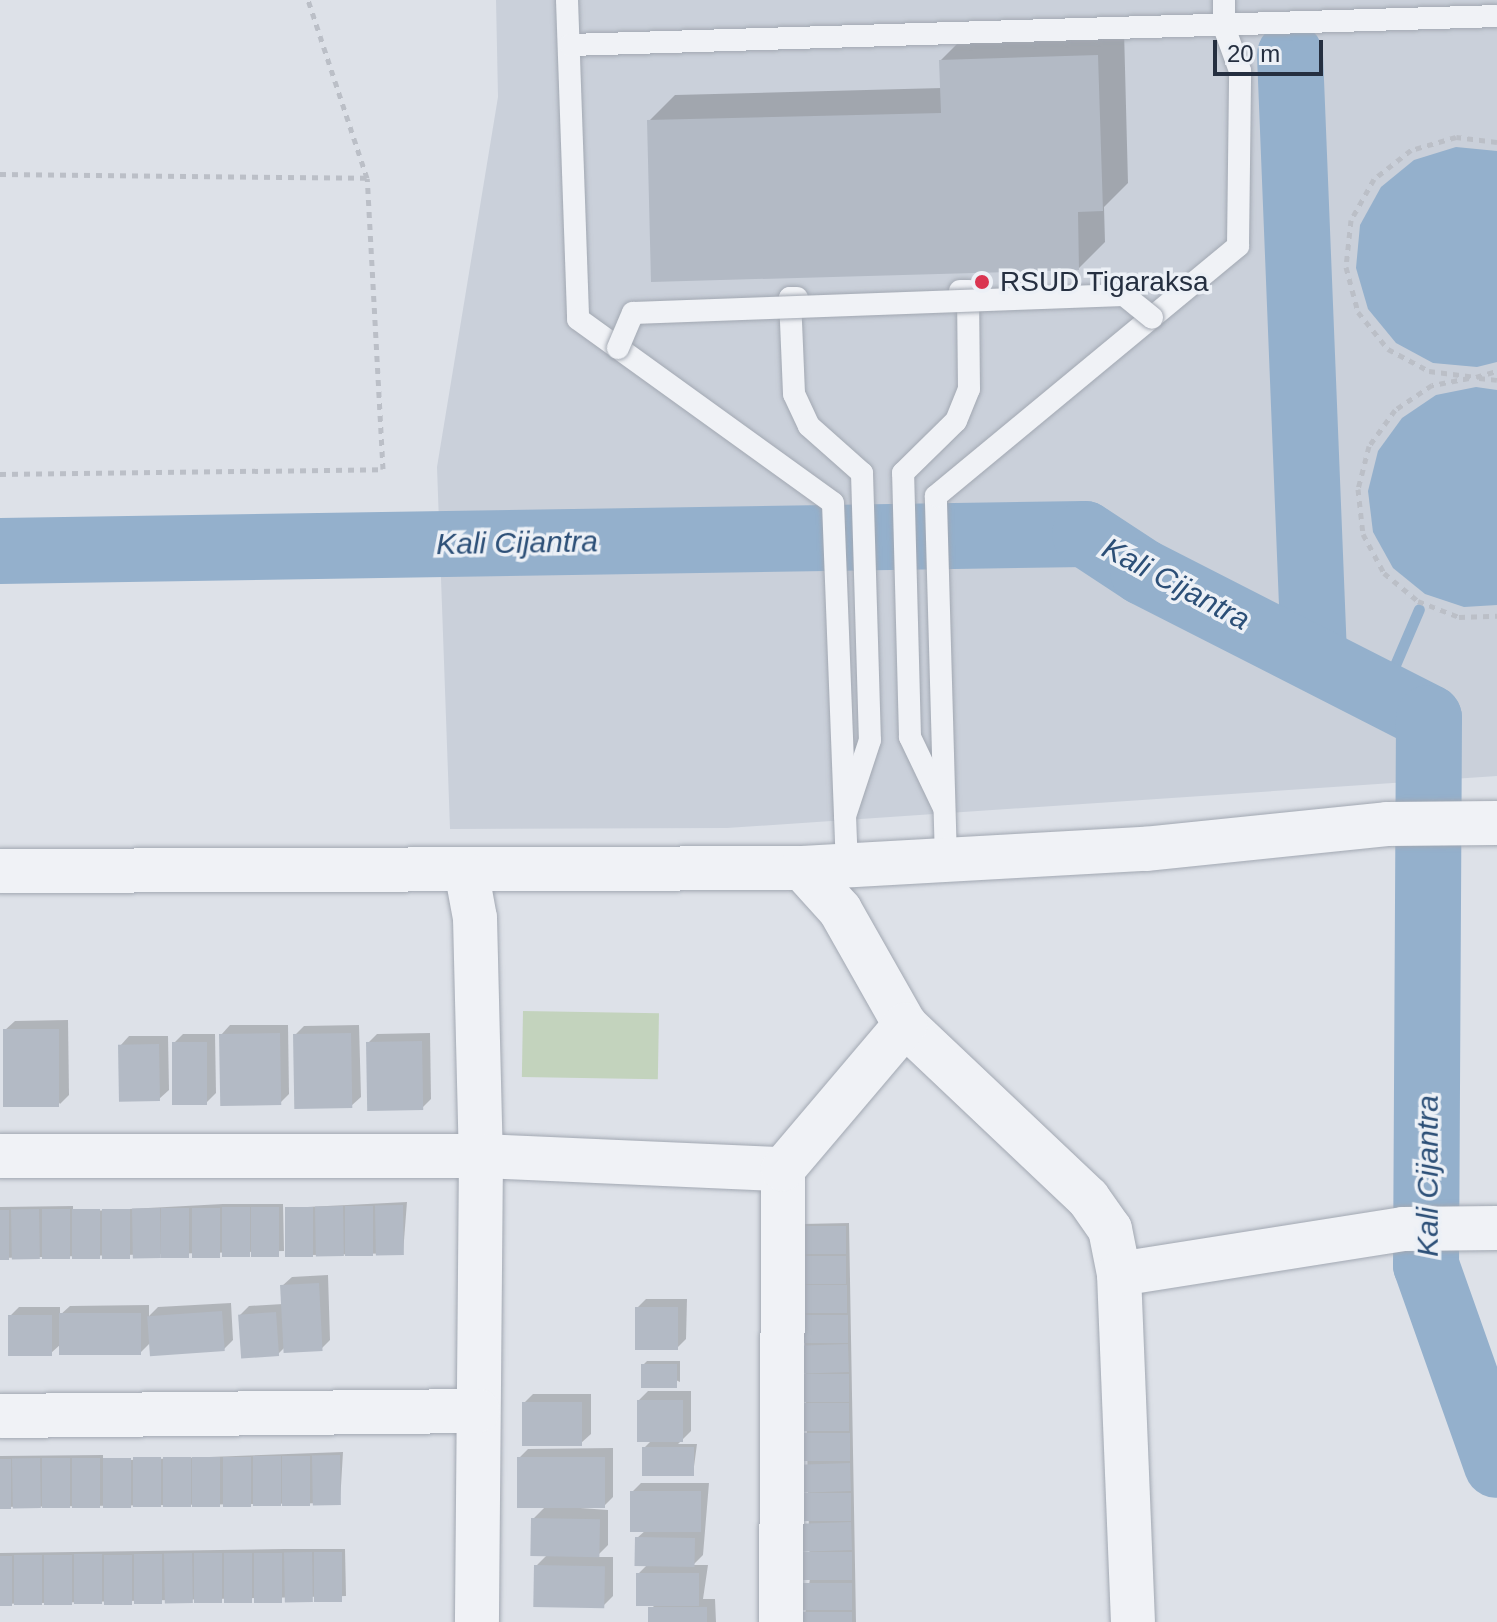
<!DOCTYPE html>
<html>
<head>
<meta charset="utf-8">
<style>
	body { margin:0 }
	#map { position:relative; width:1497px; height:1622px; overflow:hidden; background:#dde1e8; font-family:Helvetica,sans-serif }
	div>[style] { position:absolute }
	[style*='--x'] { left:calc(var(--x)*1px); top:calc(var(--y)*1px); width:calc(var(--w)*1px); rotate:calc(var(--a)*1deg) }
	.built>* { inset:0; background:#cad0da }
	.green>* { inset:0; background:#c3d3bd; transform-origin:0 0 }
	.water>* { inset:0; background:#94b0cc }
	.shadow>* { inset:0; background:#0003 }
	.stream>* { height:11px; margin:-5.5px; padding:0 5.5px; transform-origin:5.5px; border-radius:5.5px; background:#94b0cc }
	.river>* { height:66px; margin:-33px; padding:0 33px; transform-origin:33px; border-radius:33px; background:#94b0cc }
	.building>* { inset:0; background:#b3bac5; transform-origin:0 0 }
	.path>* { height:5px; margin-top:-2.5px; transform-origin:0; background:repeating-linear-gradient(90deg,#bbbfc7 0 6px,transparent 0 12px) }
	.roads { filter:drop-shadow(0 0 2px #a2a8b2) drop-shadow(0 0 2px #a2a8b2) }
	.service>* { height:22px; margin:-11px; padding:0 11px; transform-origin:11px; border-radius:11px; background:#f0f2f6 }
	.minor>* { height:44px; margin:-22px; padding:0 22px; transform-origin:22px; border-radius:22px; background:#f0f2f6 }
	.bridges { filter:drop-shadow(0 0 2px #a2a8b2) drop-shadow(0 0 2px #a2a8b2) }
	.service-bridge>* { height:22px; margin:-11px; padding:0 11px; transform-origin:11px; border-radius:11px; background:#f0f2f6 }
	.dots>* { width:22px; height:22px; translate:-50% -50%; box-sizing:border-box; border:4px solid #ecf0f6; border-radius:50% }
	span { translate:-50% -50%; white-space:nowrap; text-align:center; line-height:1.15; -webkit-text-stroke:7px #ecf0f6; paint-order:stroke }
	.poi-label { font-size:28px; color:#252f40 }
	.left { translate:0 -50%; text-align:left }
	.water-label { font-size:30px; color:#2c4f77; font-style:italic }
	.scale { position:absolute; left:1213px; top:40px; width:110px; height:36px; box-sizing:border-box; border:4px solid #252f40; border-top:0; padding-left:10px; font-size:24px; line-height:28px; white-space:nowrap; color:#252f40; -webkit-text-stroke:6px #ecf0f6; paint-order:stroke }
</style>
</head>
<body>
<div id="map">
	<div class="built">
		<i style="clip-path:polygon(496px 0,1497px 0,1497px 776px,727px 828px,450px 829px,437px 467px,498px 97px)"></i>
	</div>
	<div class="green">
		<i style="left:523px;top:1011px;width:136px;height:66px;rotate:1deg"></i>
	</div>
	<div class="water">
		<i style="clip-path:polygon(1456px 147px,1497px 151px,1497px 362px,1477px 367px,1433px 363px,1396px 343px,1368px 309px,1356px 268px,1360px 225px,1381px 187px,1414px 160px)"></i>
		<i style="clip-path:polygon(1476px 387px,1497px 390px,1497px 605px,1464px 607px,1425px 594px,1393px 568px,1373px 532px,1368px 491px,1378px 451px,1402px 418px,1436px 395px)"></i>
	</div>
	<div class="shadow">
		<i style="clip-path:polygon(1124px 30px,1128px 183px,1104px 207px,1105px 242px,1079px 268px,649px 121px,675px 95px,942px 88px,941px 60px,967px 34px)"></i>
		<i style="clip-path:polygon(68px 1020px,69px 1095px,60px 1104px,5px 1030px,15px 1021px)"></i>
		<i style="clip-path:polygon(230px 1025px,288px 1025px,289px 1094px,280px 1103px,221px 1035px)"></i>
		<i style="clip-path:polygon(359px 1025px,361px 1097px,351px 1106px,295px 1035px,304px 1026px)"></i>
		<i style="clip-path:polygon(430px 1033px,431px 1099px,422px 1108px,368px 1043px,377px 1034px)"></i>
		<i style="clip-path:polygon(183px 1034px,215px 1034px,216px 1093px,207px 1102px,174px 1043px)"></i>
		<i style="clip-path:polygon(129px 1036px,168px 1036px,169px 1090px,159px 1099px,120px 1046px)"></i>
		<i style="clip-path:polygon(407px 1202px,403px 1253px,313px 1255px,287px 1208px)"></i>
		<i style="clip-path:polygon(223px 1204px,283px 1204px,284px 1251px,0 1258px,0 1207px,73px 1206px,73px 1212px)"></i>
		<i style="clip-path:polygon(849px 1223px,856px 1622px,804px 1622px,810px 1578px,802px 1224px)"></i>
		<i style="clip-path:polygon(328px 1275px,330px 1340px,321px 1349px,285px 1347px,278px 1354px,240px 1315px,249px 1306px,283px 1304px,282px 1286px,292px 1277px)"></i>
		<i style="clip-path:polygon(646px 1299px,687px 1299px,686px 1339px,677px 1348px,637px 1308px)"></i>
		<i style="clip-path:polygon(231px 1303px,233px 1340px,224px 1349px,150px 1343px,140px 1353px,61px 1344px,51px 1353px,10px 1316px,19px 1307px,60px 1307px,60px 1315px,70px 1306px,149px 1305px,149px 1316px,158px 1307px)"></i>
		<i style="clip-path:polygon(647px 1361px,680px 1361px,680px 1382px,643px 1365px)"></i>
		<i style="clip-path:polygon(648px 1391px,691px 1391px,691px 1431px,678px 1444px,697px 1444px,693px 1474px,644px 1448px,652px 1440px,639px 1400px)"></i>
		<i style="clip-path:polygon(533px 1394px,591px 1394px,591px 1434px,581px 1443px,524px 1403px)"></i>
		<i style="clip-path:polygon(613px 1448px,613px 1497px,604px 1506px,553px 1506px,608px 1510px,608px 1545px,596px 1557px,613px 1557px,613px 1596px,604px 1605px,536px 1566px,548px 1554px,533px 1519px,546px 1506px,519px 1458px,528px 1449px)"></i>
		<i style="clip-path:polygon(343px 1452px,340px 1503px,0 1507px,0 1456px,103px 1455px,103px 1461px)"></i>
		<i style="clip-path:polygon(641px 1483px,709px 1483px,703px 1555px,693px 1565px,708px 1565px,703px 1599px,715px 1599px,716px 1622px,650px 1622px,654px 1604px,638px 1574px,648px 1564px,637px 1538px,646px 1530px,632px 1492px)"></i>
		<i style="clip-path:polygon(285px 1549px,345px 1549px,346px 1596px,0 1604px,0 1553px)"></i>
	</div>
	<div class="stream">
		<i style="--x:1383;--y:693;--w:91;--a:-66.8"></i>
	</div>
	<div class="river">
		<i style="--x:1290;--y:55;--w:601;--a:87.71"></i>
		<i style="--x:0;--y:551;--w:1085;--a:-0.9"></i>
		<i style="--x:1085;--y:534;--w:69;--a:33.2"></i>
		<i style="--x:1143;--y:572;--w:321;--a:27"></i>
		<i style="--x:1429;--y:718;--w:547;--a:90.31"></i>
		<i style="--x:1426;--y:1265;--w:212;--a:70.5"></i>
	</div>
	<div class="building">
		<i style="clip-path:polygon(1098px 55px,1103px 211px,1078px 212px,1079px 270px,651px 282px,647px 120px,941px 113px,939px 60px)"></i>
		<i style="left:3px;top:1029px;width:56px;height:78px"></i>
		<i style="left:280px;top:1033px;width:72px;height:61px;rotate:89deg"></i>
		<i style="left:351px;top:1033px;width:75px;height:58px;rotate:89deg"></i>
		<i style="left:422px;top:1041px;width:69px;height:56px;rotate:89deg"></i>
		<i style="left:172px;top:1042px;width:35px;height:63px"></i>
		<i style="left:159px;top:1044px;width:57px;height:41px;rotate:89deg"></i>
		<i style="left:403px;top:1205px;width:50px;height:28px;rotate:89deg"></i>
		<i style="left:343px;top:1206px;width:50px;height:28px;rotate:89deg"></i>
		<i style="left:345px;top:1206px;width:28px;height:50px"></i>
		<i style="left:250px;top:1207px;width:50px;height:28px;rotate:90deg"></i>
		<i style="left:251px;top:1207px;width:28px;height:50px"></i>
		<i style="left:285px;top:1207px;width:28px;height:50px"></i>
		<i style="left:160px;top:1208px;width:50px;height:28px;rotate:89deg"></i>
		<i style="left:161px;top:1208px;width:28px;height:50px"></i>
		<i style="left:192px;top:1208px;width:28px;height:50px"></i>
		<i style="left:39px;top:1209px;width:50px;height:28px;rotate:89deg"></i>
		<i style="left:42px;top:1209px;width:28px;height:50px"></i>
		<i style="left:100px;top:1209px;width:50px;height:28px;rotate:90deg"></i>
		<i style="left:102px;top:1209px;width:28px;height:50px"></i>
		<i style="left:0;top:1210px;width:9px;height:50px"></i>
		<i style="left:846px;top:1226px;width:28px;height:50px;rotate:90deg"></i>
		<i style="left:796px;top:1256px;width:50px;height:28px"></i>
		<i style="left:319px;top:1283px;width:68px;height:39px;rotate:87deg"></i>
		<i style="left:847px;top:1285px;width:28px;height:50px;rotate:90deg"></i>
		<i style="left:635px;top:1307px;width:43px;height:43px"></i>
		<i style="left:222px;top:1311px;width:40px;height:75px;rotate:86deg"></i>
		<i style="left:276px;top:1312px;width:44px;height:38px;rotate:86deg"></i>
		<i style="left:141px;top:1313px;width:42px;height:82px;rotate:90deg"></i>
		<i style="left:8px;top:1315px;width:44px;height:41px"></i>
		<i style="left:797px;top:1315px;width:51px;height:28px"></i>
		<i style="left:848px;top:1344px;width:28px;height:50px;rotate:88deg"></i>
		<i style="left:641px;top:1364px;width:36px;height:24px"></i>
		<i style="left:799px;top:1374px;width:50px;height:28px"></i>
		<i style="left:637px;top:1400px;width:46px;height:42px"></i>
		<i style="left:522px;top:1402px;width:60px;height:44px"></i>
		<i style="left:849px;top:1403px;width:28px;height:50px;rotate:90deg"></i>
		<i style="left:850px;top:1433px;width:28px;height:50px;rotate:90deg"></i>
		<i style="left:642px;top:1447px;width:52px;height:29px"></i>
		<i style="left:340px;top:1455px;width:50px;height:28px;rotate:89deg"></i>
		<i style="left:253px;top:1456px;width:28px;height:50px"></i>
		<i style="left:282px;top:1456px;width:28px;height:50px"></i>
		<i style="left:161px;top:1457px;width:50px;height:28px;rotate:90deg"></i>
		<i style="left:191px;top:1457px;width:50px;height:28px;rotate:90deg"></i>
		<i style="left:192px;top:1457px;width:28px;height:50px"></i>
		<i style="left:223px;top:1457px;width:28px;height:50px"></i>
		<i style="left:517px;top:1457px;width:88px;height:51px"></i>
		<i style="left:40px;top:1458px;width:50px;height:28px;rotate:89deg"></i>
		<i style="left:42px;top:1458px;width:28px;height:50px"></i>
		<i style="left:72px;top:1458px;width:28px;height:50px"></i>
		<i style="left:103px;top:1458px;width:28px;height:50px"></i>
		<i style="left:0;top:1459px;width:11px;height:50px"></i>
		<i style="left:850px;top:1463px;width:28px;height:50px;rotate:88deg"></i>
		<i style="left:630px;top:1491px;width:71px;height:41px"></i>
		<i style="left:851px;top:1493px;width:28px;height:51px;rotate:90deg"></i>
		<i style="left:531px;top:1518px;width:69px;height:38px;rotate:1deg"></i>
		<i style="left:851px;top:1522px;width:28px;height:50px;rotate:88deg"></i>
		<i style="left:635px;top:1537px;width:60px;height:29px;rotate:1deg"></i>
		<i style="left:312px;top:1552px;width:50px;height:28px;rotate:89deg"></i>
		<i style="left:314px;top:1552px;width:28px;height:50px"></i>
		<i style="left:852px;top:1552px;width:28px;height:50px;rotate:90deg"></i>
		<i style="left:192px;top:1553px;width:50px;height:28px;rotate:89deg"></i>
		<i style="left:194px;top:1553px;width:28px;height:50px"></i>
		<i style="left:224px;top:1553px;width:28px;height:50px"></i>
		<i style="left:254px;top:1553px;width:28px;height:50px"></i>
		<i style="left:102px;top:1554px;width:50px;height:28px;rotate:90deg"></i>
		<i style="left:134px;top:1554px;width:28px;height:50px"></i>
		<i style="left:14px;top:1555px;width:28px;height:50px"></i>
		<i style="left:44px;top:1555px;width:28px;height:50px"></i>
		<i style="left:104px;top:1555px;width:28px;height:50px"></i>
		<i style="left:0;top:1556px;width:12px;height:50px"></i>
		<i style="left:534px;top:1565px;width:71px;height:42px;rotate:1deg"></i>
		<i style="left:636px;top:1573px;width:63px;height:33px"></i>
		<i style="left:852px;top:1583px;width:27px;height:50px;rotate:90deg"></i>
		<i style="left:707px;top:1607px;width:15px;height:59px;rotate:90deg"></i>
		<i style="left:852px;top:1612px;width:10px;height:50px;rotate:90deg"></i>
	</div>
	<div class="path">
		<i style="--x:1497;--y:142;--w:41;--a:-173"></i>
		<i style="--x:1456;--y:137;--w:47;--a:163.9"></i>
		<i style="--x:1411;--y:150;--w:47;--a:141.9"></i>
		<i style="--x:1374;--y:179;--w:47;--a:119.3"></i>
		<i style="--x:1351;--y:220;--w:47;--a:96.1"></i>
		<i style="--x:1346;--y:267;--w:47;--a:75.1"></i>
		<i style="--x:1358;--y:312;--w:48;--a:51"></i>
		<i style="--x:1388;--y:349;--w:47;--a:28.2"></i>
		<i style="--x:1429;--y:371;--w:47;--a:7.3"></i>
		<i style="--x:1476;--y:377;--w:22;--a:-16"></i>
		<i style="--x:0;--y:174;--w:367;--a:0.6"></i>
		<i style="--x:1469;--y:378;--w:38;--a:169"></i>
		<i style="--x:1432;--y:385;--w:45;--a:146"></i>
		<i style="--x:1395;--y:410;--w:44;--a:125.8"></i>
		<i style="--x:1369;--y:446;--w:44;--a:104.3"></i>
		<i style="--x:1358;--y:489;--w:45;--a:83.7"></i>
		<i style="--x:1363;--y:534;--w:44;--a:61.7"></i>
		<i style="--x:1384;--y:573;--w:44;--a:39.5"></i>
		<i style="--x:1418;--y:601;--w:44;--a:21.3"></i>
		<i style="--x:1459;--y:617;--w:38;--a:-2"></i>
		<i style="--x:1479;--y:378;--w:18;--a:6"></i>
		<i style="--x:0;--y:474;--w:383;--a:-0.7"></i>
		<i style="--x:383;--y:469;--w:291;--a:-93.1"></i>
		<i style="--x:367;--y:178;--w:188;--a:-108.3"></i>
	</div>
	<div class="roads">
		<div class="service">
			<i style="--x:567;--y:0;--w:319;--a:88"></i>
			<i style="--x:578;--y:319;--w:314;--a:35.8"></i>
			<i style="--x:833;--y:503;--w:363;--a:87.8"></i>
			<i style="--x:570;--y:45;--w:927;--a:-1.79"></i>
			<i style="--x:797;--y:298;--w:7;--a:180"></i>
			<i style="--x:790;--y:298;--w:96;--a:87.6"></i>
			<i style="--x:794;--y:394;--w:35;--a:65"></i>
			<i style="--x:809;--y:426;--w:71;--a:41.6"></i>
			<i style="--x:862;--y:473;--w:267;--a:88.3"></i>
			<i style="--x:870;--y:740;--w:80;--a:108.2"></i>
			<i style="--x:944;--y:808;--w:79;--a:-115.6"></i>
			<i style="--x:910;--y:737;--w:264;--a:-91.5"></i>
			<i style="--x:903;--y:473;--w:74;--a:-44.5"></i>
			<i style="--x:956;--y:421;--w:35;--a:-68"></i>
			<i style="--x:969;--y:389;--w:98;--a:-90.6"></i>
			<i style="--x:968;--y:291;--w:8;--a:180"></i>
			<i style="--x:946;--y:861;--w:365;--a:-91.6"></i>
			<i style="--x:936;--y:496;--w:392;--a:-39.6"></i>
			<i style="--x:1238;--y:246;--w:175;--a:-89.3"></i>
			<i style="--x:1240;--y:71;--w:47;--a:-110"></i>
			<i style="--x:1224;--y:27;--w:27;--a:-90"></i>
		</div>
		<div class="minor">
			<i style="--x:802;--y:868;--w:344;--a:-3.2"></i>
			<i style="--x:1145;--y:849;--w:243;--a:-5.9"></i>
			<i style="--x:1387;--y:824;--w:110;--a:-0.5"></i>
			<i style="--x:0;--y:871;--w:802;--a:-0.21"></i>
			<i style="--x:802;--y:868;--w:57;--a:47.9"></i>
			<i style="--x:840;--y:910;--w:132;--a:60.5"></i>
			<i style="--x:905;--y:1025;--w:252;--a:43.4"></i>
			<i style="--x:1088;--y:1198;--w:38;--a:55"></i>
			<i style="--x:1110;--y:1229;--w:46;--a:78.7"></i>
			<i style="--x:1119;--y:1274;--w:348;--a:87.7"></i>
			<i style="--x:467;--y:875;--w:44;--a:79.5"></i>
			<i style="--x:475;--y:918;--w:238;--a:88.6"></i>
			<i style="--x:481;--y:1156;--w:466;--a:90.5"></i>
			<i style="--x:0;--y:1156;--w:481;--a:0"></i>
			<i style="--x:481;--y:1156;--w:302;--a:2.5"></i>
			<i style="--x:1119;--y:1274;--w:288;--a:-9"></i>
			<i style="--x:1403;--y:1229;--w:94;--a:-0.6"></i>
			<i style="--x:0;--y:1416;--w:478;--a:-0.6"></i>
			<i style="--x:781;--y:1622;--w:453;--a:-89.7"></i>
			<i style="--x:783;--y:1169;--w:189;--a:-49.7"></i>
		</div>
	</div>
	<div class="bridges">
		<div class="service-bridge">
			<i style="--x:618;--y:348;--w:38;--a:-67"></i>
			<i style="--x:633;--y:313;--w:491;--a:-2.1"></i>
			<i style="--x:1124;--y:295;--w:36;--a:39"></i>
		</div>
	</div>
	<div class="dots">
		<i style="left:982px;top:282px;background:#da3551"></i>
	</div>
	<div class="poi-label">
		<span class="left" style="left:1000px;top:282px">RSUD Tigaraksa</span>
	</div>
	<div class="water-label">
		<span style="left:517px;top:543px;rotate:-1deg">Kali Cijantra</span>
		<span style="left:1176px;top:584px;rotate:28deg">Kali Cijantra</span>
		<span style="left:1428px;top:1176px;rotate:-90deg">Kali Cijantra</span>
	</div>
	<div class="scale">20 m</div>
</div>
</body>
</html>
